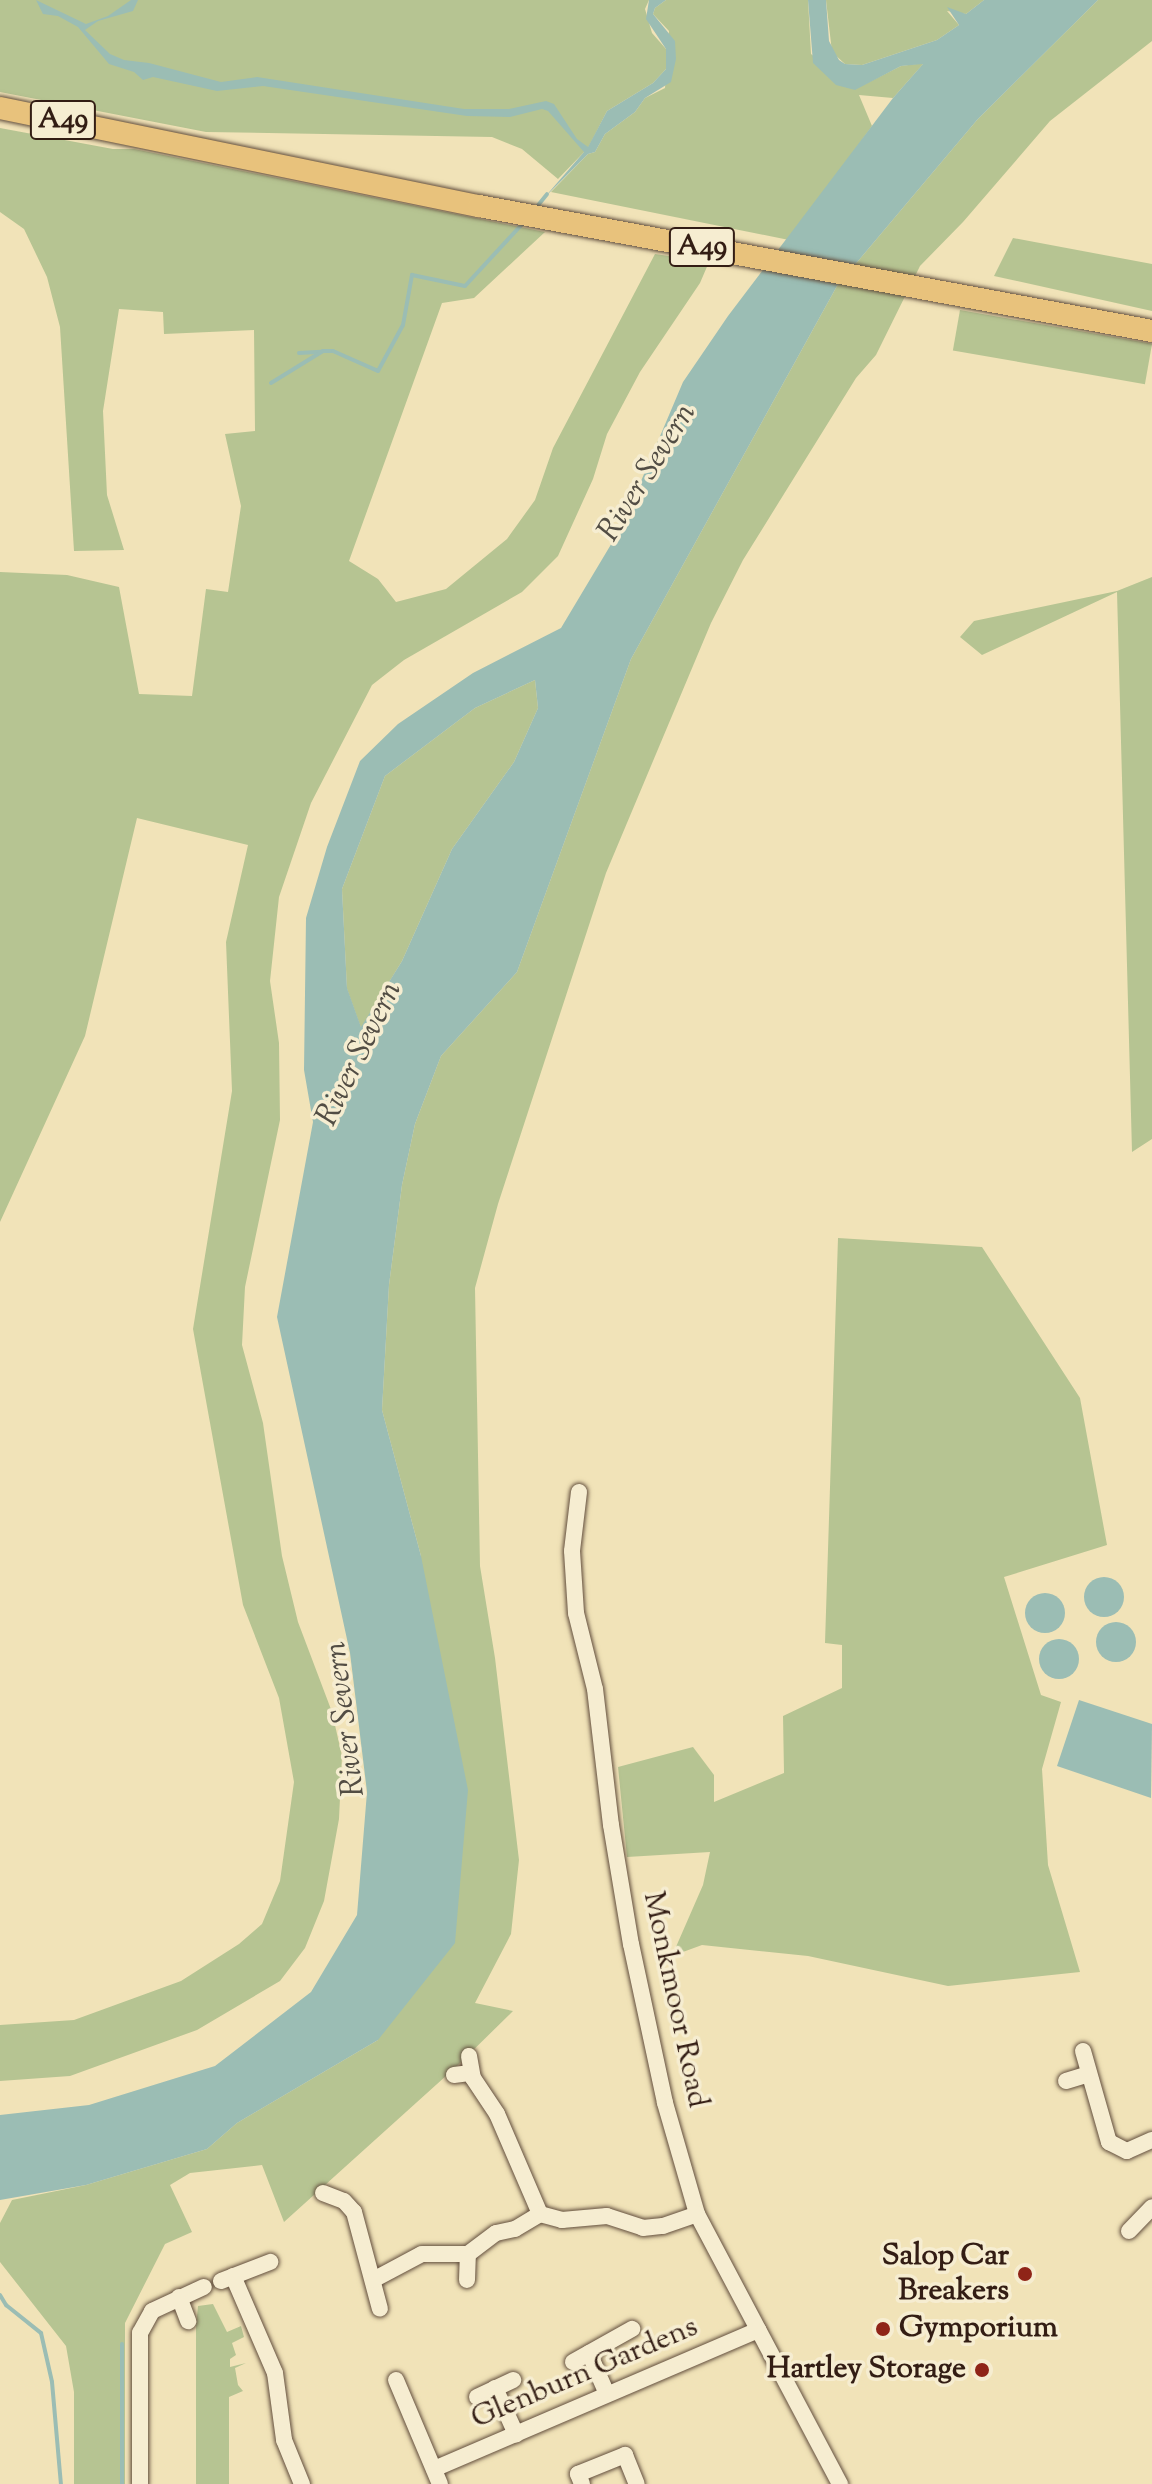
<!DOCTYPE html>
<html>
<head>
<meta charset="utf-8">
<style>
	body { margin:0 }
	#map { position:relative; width:1152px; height:2484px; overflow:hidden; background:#f1e3b8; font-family:"Sorts Mill Goudy",serif }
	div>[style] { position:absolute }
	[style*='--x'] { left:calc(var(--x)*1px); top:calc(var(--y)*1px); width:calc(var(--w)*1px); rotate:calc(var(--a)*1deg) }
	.green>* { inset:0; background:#b6c492; transform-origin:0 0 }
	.water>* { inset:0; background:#9bbdb4 }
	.round { border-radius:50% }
	.stream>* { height:4px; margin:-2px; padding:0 2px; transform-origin:2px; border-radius:2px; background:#9bbdb4 }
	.roads { filter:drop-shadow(0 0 2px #624e3d) drop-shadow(0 0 2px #624e3d) }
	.minor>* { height:16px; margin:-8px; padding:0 8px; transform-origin:8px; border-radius:8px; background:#f6edd1 }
	.highway>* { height:22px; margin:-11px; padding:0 11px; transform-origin:11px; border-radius:11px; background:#e8c27c }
	.dots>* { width:22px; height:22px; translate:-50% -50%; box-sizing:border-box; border:4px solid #f6edd1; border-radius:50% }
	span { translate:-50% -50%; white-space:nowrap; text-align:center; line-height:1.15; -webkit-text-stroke:7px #f6edd1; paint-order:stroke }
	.shield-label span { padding:2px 6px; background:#f6edd1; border:2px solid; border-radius:6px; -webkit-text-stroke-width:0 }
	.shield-label { font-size:28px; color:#331d14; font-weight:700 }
	.street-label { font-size:30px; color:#331d14 }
	.poi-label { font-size:30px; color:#331d14; font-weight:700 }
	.right { translate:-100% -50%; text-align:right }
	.left { translate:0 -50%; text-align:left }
	.water-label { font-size:32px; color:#524d44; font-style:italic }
</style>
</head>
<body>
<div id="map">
	<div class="green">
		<i style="clip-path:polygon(0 0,649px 0,645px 9px,652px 33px,666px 49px,666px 69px,653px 83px,607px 111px,588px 148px,558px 179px,522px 149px,492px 137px,206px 132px,0 92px)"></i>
		<i style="clip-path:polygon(666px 0,808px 0,811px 54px,855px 89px,901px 66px,924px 63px,893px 98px,859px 95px,872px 126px,789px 240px,551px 192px,588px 154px,595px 152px,605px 134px,635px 112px,645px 98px,665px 88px,669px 31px,653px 14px,655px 8px)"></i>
		<i style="clip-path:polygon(826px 0,984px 0,966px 14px,947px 11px,959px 25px,937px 40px,862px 65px,845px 64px,832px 52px)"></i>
		<i style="clip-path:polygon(1098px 0,1152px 0,1152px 41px,1050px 121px,963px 222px,920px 266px,876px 355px,856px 378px,743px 560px,711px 623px,606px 873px,498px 1204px,475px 1288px,480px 1566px,495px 1658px,519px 1860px,511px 1934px,475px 2003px,513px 2011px,457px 2066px,284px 2222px,262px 2165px,190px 2173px,170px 2185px,192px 2232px,165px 2244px,125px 2323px,125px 2484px,74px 2484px,74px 2392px,66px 2346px,0 2262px,0 2223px,12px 2200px,86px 2185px,207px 2149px,237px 2123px,378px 2040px,421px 1556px,382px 1410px,389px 1285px,402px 1185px,415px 1124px,441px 1056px,517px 972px,631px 659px,837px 286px,977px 120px)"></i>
		<i style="clip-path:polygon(0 128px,113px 149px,134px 149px,545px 232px,474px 298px,442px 303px,349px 561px,378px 579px,396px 602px,446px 589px,507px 539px,535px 500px,553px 448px,655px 254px,709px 262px,700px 283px,640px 372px,607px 434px,593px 479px,558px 556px,522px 592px,404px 660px,372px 685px,311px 803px,279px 897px,270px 981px,279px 1043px,280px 1120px,245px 1287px,242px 1345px,263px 1423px,282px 1556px,298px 1622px,332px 1712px,342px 1756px,339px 1819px,324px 1901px,305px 1948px,280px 1981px,197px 2030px,70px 2076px,0 2081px,0 2025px,74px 2020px,181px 1981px,239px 1944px,262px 1924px,280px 1881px,294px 1782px,279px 1698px,243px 1605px,193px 1329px,232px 1091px,226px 942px,248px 845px,137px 818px,85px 1036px,0 1222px,0 572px,67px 575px,119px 587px,139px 694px,192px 696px,206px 589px,228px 592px,241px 506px,225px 434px,255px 431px,254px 330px,164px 334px,163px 312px,119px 309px,103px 411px,107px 495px,124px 550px,74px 551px,60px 327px,47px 277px,24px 229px,0 212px)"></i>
		<i style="clip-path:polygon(1013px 238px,1152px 264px,1152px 311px,994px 276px)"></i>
		<i style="left:960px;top:310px;width:195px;height:41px;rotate:10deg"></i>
		<i style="clip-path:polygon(1152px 577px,1152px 1139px,1132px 1152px,1117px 592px,982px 655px,960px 637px,974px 621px,1117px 591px)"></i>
		<i style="clip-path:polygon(535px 680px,538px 708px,514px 762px,452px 849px,402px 961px,361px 1028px,347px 989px,342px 889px,385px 776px,475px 708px)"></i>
		<i style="clip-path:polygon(838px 1238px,982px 1247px,1080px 1398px,1107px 1545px,1004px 1577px,1041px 1695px,1061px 1702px,1042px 1769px,1048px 1865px,1080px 1972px,948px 1986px,808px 1956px,702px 1945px,672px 1956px,703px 1885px,710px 1852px,627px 1857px,618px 1767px,693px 1747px,714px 1775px,714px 1802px,784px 1773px,783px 1716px,842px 1688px,842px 1645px,825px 1643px)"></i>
		<i style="clip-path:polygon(213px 2304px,227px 2332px,241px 2326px,244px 2337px,232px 2343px,236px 2355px,230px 2359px,230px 2367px,246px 2363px,235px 2368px,238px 2385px,243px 2391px,229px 2397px,229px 2484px,196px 2484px,196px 2326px,198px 2306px)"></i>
	</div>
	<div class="water">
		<i style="clip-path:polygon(36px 0,86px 24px,108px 16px,131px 0,138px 0,133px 11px,98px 21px,85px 30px,110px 54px,124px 60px,149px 63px,221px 82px,257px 77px,464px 109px,509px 109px,546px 101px,554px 104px,577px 139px,588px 147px,607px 111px,653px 83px,666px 69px,666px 49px,646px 19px,649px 0,666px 0,655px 8px,653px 14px,675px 41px,676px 59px,671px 82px,645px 98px,635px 112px,605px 134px,595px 152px,588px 154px,544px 198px,584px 152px,548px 111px,542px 109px,510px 117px,467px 116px,263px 86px,217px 91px,153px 77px,143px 80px,134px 72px,109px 64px,78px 27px,58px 16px,43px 14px)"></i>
		<i style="clip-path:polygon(evenodd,808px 0,826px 0,829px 41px,839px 60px,845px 64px,862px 65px,937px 40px,959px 25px,947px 7px,966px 14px,984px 0,1098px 0,977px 120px,837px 286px,631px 659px,517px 972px,441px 1056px,415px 1124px,402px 1185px,389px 1285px,382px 1410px,421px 1556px,468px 1790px,455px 1943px,378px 2040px,237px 2123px,207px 2149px,86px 2185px,0 2200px,0 2115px,89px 2105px,215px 2066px,311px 1992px,357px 1915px,367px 1792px,350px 1653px,277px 1317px,313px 1122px,304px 1070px,306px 918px,327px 847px,360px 761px,398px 724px,473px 673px,561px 628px,622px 526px,683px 382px,728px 316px,893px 98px,923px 64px,901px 66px,855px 90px,836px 85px,813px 63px,808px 0,535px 680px,538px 708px,514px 762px,452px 849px,402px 961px,361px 1027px,347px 988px,342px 889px,385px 776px,475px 708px,535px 680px)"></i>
		<i class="round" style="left:1084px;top:1577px;width:40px;height:40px"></i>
		<i class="round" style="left:1025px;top:1593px;width:40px;height:40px"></i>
		<i class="round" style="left:1096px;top:1622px;width:40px;height:40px"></i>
		<i class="round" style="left:1039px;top:1639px;width:40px;height:40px"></i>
		<i style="clip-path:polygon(1079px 1700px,1152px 1724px,1151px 1798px,1057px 1766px)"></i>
	</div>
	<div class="stream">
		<i style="--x:535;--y:209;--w:19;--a:-51"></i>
		<i style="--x:299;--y:353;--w:22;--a:-3"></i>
		<i style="--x:271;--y:383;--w:61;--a:-31.6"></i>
		<i style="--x:323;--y:351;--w:10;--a:0"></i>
		<i style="--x:333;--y:351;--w:49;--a:24"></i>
		<i style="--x:378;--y:371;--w:52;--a:-61.5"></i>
		<i style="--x:403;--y:325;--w:51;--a:-79.8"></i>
		<i style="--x:412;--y:275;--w:54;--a:11.7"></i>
		<i style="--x:465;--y:286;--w:87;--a:-47.3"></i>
		<i style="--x:0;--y:2295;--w:12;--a:59"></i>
		<i style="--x:6;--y:2305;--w:45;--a:38.7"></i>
		<i style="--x:41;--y:2333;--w:50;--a:77.3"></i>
		<i style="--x:52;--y:2382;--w:102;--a:85"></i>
		<i style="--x:122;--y:2344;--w:140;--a:90"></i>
	</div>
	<div class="roads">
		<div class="minor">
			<i style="--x:579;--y:1492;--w:59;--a:96.8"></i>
			<i style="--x:572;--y:1551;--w:62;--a:86.3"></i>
			<i style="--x:576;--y:1613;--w:78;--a:76"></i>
			<i style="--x:595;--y:1689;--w:137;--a:83.3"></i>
			<i style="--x:611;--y:1825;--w:121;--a:80.5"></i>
			<i style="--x:631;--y:1944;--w:163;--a:77.9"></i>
			<i style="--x:665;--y:2103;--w:116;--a:73.9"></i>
			<i style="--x:697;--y:2214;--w:306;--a:62.1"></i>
			<i style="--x:1083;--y:2051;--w:95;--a:74.1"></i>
			<i style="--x:1109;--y:2142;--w:20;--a:27"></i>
			<i style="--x:1127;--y:2151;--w:27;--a:-24"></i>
			<i style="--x:469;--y:2056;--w:22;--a:80"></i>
			<i style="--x:473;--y:2078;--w:43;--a:56.3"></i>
			<i style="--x:497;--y:2114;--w:109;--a:66.7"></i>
			<i style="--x:454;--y:2075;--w:17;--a:-7"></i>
			<i style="--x:1066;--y:2081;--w:24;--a:-17"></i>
			<i style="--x:323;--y:2193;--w:22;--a:21"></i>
			<i style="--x:344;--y:2201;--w:15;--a:48"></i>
			<i style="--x:354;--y:2212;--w:100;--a:75"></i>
			<i style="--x:1129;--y:2231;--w:33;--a:-46"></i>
			<i style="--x:233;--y:2276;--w:106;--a:66.6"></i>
			<i style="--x:275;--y:2373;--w:68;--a:82.3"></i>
			<i style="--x:284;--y:2440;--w:48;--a:67.8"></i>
			<i style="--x:373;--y:2280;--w:55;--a:-28"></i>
			<i style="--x:422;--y:2254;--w:46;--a:0"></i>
			<i style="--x:468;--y:2254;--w:35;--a:-37"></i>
			<i style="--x:496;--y:2233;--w:19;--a:-12"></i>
			<i style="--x:515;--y:2229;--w:29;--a:-31"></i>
			<i style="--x:540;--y:2214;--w:23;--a:15"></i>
			<i style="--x:562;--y:2220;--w:45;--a:-5.1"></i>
			<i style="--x:607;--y:2216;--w:38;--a:18"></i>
			<i style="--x:643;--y:2228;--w:20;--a:-6"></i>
			<i style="--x:663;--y:2226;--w:36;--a:-19"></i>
			<i style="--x:467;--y:2280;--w:26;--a:-88"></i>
			<i style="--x:221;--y:2281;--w:53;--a:-21.2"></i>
			<i style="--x:179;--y:2297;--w:26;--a:69"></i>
			<i style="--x:589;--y:2353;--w:45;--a:66.3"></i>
			<i style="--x:573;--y:2362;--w:68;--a:-29.2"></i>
			<i style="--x:396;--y:2380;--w:113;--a:67.1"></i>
			<i style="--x:495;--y:2388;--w:51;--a:65.5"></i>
			<i style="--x:477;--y:2397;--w:40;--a:-25"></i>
			<i style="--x:434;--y:2469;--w:353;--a:-23.2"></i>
			<i style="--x:140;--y:2484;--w:151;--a:-90"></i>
			<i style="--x:140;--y:2333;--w:25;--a:-61"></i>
			<i style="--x:152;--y:2311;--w:57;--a:-24.8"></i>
			<i style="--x:582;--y:2484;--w:11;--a:-112"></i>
			<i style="--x:578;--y:2474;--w:51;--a:-22"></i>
			<i style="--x:625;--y:2455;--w:31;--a:68"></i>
		</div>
		<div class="highway">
			<i style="--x:0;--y:108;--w:489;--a:11.6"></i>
			<i style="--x:479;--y:206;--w:685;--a:10.52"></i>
		</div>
	</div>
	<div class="dots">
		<i style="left:1025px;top:2274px;background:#8f2418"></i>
		<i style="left:883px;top:2329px;background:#8f2418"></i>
		<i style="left:982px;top:2370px;background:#8f2418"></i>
	</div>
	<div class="shield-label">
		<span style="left:63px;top:120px">A49</span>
		<span style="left:702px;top:247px">A49</span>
	</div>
	<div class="street-label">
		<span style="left:674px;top:2000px;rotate:78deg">Monkmoor Road</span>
		<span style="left:585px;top:2374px;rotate:-23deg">Glenburn Gardens</span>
	</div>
	<div class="poi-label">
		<span class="right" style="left:1009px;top:2274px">Salop Car<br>Breakers</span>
		<span class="left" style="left:899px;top:2329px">Gymporium</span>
		<span class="right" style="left:966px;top:2370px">Hartley Storage</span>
	</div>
	<div class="water-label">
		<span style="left:648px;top:473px;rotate:-58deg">River Severn</span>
		<span style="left:360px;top:1054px;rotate:-64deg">River Severn</span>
		<span style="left:346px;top:1719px;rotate:-97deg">River Severn</span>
	</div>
</div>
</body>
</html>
